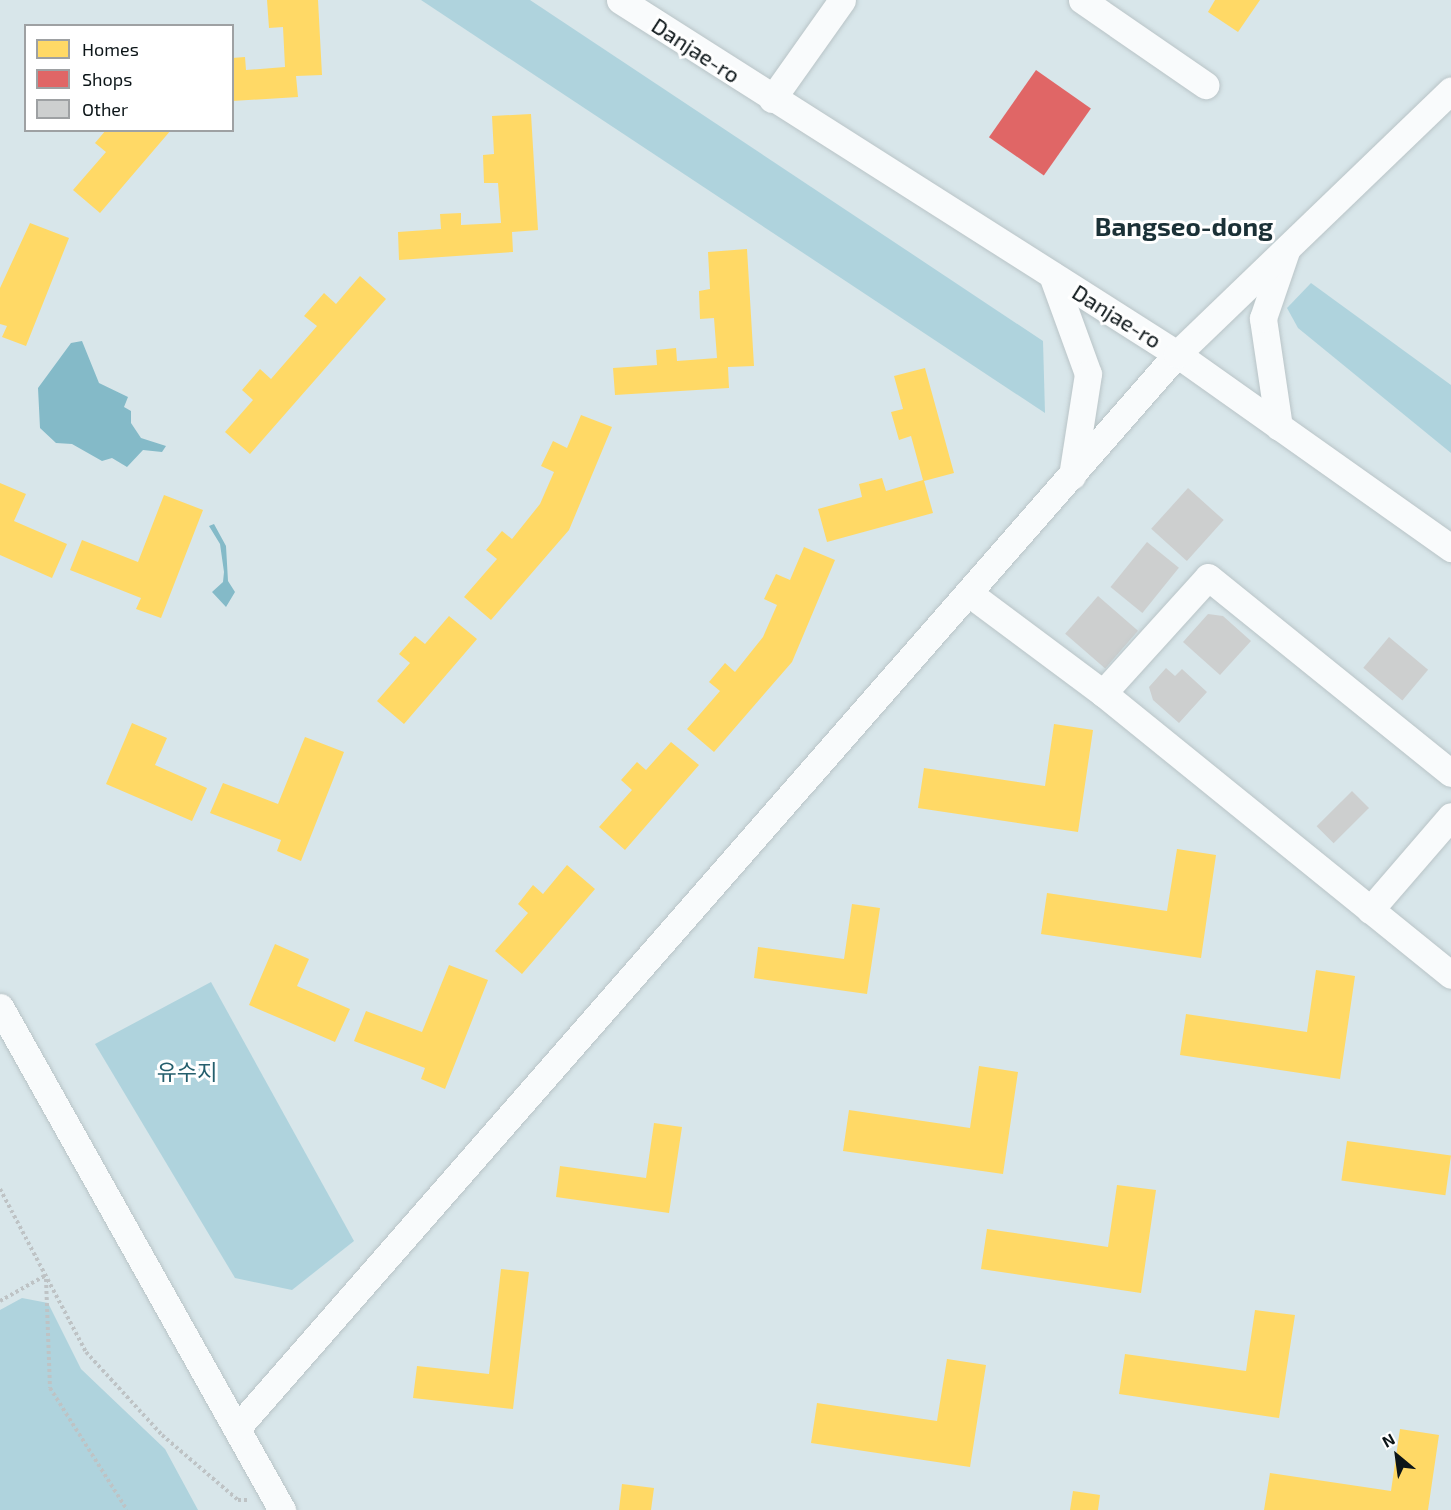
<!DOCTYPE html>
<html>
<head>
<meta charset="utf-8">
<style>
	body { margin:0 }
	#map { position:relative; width:1451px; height:1510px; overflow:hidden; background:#d8e6ea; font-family:"Exo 2","Noto Sans KR",sans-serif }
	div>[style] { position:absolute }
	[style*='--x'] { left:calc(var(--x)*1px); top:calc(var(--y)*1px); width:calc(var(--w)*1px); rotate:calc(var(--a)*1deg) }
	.green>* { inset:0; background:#afd3dd }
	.water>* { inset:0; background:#84bac8 }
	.homes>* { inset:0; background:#ffd966; transform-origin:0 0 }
	.shops>* { inset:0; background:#e06666; transform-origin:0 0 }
	.building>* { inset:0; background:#cdcfcf; transform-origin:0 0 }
	.path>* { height:4px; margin-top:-2px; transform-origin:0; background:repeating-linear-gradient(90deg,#bec3c5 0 3px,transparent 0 6px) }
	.roads { filter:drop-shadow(0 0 2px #b9c4c7) drop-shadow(0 0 2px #b9c4c7) }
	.minor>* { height:27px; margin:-13.5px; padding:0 13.5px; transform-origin:13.5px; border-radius:13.5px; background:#f9fbfc }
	span { translate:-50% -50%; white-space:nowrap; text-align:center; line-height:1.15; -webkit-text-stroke:6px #fff; paint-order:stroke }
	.street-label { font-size:22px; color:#0c1518 }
	.park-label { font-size:22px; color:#255f6d }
	.quarter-label { font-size:26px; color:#1b3137; font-weight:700 }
	.legend { position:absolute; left:24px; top:24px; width:210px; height:108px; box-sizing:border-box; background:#fff; border:2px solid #9ea1a3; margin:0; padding:8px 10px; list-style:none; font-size:18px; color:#0c1518 }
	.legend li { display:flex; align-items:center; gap:12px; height:30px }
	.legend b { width:30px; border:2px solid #9ea1a3 }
	.north { position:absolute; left:1367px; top:1426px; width:60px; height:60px; -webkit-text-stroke:4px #fff; paint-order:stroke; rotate:331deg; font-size:16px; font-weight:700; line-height:24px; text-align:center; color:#0c1518 }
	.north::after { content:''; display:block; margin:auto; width:21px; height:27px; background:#0c1518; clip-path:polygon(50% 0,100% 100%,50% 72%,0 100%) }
</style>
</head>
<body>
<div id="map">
	<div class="green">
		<i style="clip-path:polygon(421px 0,530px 0,1043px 341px,1045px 413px)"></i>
		<i style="clip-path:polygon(1311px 283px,1451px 385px,1451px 453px,1298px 328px,1287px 308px)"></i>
		<i style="clip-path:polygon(211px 982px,354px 1241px,292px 1290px,235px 1278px,95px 1044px)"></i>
		<i style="clip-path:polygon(22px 1298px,48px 1303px,81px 1369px,165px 1449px,198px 1510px,0 1510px,0 1310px)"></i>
	</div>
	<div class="water">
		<i style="clip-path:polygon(82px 341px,99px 383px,128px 397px,124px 407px,131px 411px,131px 423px,141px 438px,166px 446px,162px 452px,143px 450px,127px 467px,112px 458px,102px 461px,72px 444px,56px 443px,40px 428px,38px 388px,71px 343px)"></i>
		<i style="clip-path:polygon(214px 524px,226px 546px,228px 581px,235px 592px,226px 607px,212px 592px,223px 582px,224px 572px,220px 544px,209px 526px)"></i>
	</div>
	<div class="homes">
		<i style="clip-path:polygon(267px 0,318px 0,322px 75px,296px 76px,298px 97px,232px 101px,232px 58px,245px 57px,246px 70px,285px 67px,283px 27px,269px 28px)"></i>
		<i style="clip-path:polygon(1215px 0,1260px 0,1238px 32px,1208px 12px)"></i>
		<i style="clip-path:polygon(531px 114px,538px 230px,512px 232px,513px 252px,399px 260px,398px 232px,441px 229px,440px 214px,461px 213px,461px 225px,501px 223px,498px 183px,484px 183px,483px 155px,494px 154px,492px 116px)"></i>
		<i style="clip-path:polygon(106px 130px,171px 130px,100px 213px,73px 190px,106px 152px,95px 143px)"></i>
		<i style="clip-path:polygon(30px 223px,69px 238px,26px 346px,2px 337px,7px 326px,0 324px,0 288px)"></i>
		<i style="clip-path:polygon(747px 249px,754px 366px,728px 367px,729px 388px,615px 395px,613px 368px,657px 365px,656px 350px,676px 348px,677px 361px,717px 358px,714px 318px,700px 319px,699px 291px,710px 289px,708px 252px)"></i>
		<i style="clip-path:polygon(360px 276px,386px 299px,250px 454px,225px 432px,253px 400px,242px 390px,260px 369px,271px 379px,317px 326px,304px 316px,324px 293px,336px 304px)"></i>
		<i style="clip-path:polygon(925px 368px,954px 473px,924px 481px,933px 513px,827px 542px,818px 509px,862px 497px,859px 484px,882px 478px,886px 491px,923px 480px,911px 436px,899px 440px,891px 412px,903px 409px,894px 376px)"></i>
		<i style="clip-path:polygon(581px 415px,612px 427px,569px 530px,491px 620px,464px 597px,497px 559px,486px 550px,502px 531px,512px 539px,540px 504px,554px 472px,541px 466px,553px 441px,567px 448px)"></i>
		<i style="clip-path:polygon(0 483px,26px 494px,14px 521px,67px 544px,52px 578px,0 555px)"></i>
		<i style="clip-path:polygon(164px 495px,203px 510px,161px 618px,136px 609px,141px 598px,70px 570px,82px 540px,138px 562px)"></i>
		<i style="clip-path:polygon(804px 547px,835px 560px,792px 662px,714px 752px,687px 729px,720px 691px,709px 682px,725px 663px,735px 672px,763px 637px,777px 605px,764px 599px,776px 574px,790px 580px)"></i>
		<i style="clip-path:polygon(449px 616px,477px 639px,404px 724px,377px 701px,410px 663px,399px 654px,415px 636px,425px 644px)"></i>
		<i style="clip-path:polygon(132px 723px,167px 738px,155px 765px,207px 788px,192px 821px,106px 784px)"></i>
		<i style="clip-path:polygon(1054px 724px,1093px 730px,1078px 832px,918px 808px,924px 768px,1045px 786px)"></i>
		<i style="clip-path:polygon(305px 737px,344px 752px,301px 861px,277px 851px,281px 840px,210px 813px,223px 783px,278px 804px)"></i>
		<i style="clip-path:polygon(671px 742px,699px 765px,625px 850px,599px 827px,632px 790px,621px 780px,637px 762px,646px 770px)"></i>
		<i style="clip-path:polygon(1177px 849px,1216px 855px,1201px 958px,1041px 934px,1047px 893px,1167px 911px)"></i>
		<i style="clip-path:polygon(567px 865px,595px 889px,522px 974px,495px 951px,528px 913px,518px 904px,533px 885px,543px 894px)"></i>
		<i style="clip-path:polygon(852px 904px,880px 908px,867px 994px,754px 978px,758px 947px,844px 959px)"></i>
		<i style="clip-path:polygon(275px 944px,309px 959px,297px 986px,350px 1009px,335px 1042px,249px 1005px)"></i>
		<i style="clip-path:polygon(449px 965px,488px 980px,445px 1089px,421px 1079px,425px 1068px,354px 1041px,366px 1011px,422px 1032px)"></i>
		<i style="clip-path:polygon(1316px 970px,1355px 976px,1340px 1079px,1180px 1055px,1186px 1014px,1307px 1032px)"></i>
		<i style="clip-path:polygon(979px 1066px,1018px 1072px,1003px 1174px,843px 1151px,849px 1110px,970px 1128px)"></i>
		<i style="clip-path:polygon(654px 1123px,682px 1127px,669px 1213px,556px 1197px,560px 1166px,646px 1178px)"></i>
		<i style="left:1347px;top:1141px;width:105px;height:40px;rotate:8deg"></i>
		<i style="clip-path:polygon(1117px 1185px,1156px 1190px,1141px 1293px,981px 1269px,987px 1229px,1108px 1247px)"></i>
		<i style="clip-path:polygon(501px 1269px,529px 1272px,513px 1409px,413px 1398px,417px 1366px,489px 1374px)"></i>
		<i style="clip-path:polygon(1255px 1310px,1295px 1315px,1279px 1418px,1119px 1394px,1125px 1354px,1246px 1371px)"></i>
		<i style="clip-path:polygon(947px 1359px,986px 1365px,970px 1467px,811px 1443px,817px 1403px,937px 1421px)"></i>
		<i style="clip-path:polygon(1400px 1429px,1439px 1435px,1428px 1510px,1264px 1510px,1270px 1473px,1391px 1491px)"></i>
		<i style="clip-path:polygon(622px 1484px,654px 1488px,651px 1510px,619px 1510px)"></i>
		<i style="clip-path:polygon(1073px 1491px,1100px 1495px,1098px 1510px,1070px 1510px)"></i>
	</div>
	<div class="shops">
		<i style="left:1036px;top:70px;width:67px;height:82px;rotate:35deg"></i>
	</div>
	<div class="building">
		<i style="left:1188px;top:488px;width:48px;height:55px;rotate:42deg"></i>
		<i style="left:1147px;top:542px;width:41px;height:58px;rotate:39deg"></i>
		<i style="left:1098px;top:596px;width:53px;height:50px;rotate:41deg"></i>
		<i style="clip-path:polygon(1208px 614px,1223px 616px,1251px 641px,1220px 675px,1183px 642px)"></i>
		<i style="left:1389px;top:637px;width:51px;height:40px;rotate:40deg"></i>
		<i style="clip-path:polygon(1166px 668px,1175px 676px,1182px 669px,1207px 692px,1179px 723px,1153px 700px,1149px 687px)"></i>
		<i style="left:1352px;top:791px;width:24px;height:50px;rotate:45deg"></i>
	</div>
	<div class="path">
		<i style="--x:0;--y:1189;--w:184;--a:62.2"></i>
		<i style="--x:86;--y:1352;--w:113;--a:47.5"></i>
		<i style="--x:162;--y:1435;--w:100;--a:40.5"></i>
		<i style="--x:238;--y:1500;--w:10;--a:0"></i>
		<i style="--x:46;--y:1279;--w:109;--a:87.9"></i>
		<i style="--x:50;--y:1388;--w:144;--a:57.7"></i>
		<i style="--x:0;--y:1301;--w:53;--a:-29.5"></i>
	</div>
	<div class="roads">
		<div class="minor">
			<i style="--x:620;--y:0;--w:660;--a:32.44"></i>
			<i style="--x:1177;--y:354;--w:336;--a:35.3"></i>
			<i style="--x:1082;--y:0;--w:150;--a:34.6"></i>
			<i style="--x:772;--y:99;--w:121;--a:-54.7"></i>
			<i style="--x:1052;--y:275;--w:105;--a:70"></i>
			<i style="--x:1088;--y:374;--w:103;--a:98.9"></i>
			<i style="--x:1279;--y:427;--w:110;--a:-98.4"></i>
			<i style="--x:1263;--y:318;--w:71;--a:-71.1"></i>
			<i style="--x:970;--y:594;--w:166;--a:36.7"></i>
			<i style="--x:1103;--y:693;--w:448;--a:39"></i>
			<i style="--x:1103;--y:693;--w:156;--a:-47.8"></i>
			<i style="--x:1208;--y:577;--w:312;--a:38.9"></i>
			<i style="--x:1370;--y:910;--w:124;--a:-49.2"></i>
			<i style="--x:0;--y:1007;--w:577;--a:60.72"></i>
			<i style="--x:237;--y:1428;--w:1427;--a:-48.81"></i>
			<i style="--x:1177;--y:354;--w:380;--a:-43.9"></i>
		</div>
	</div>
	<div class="street-label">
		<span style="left:696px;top:50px;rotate:33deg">Danjae-ro</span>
		<span style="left:1117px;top:316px;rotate:32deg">Danjae-ro</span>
	</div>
	<div class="park-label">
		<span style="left:187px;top:1072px">유수지</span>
	</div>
	<div class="quarter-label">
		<span style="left:1184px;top:226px">Bangseo-dong</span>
	</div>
	<ul class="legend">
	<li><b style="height:16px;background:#ffd966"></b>Homes</li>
	<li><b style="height:16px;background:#e06666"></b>Shops</li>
	<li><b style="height:16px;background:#cdcfcf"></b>Other</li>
	</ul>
	<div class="north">N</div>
</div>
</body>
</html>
